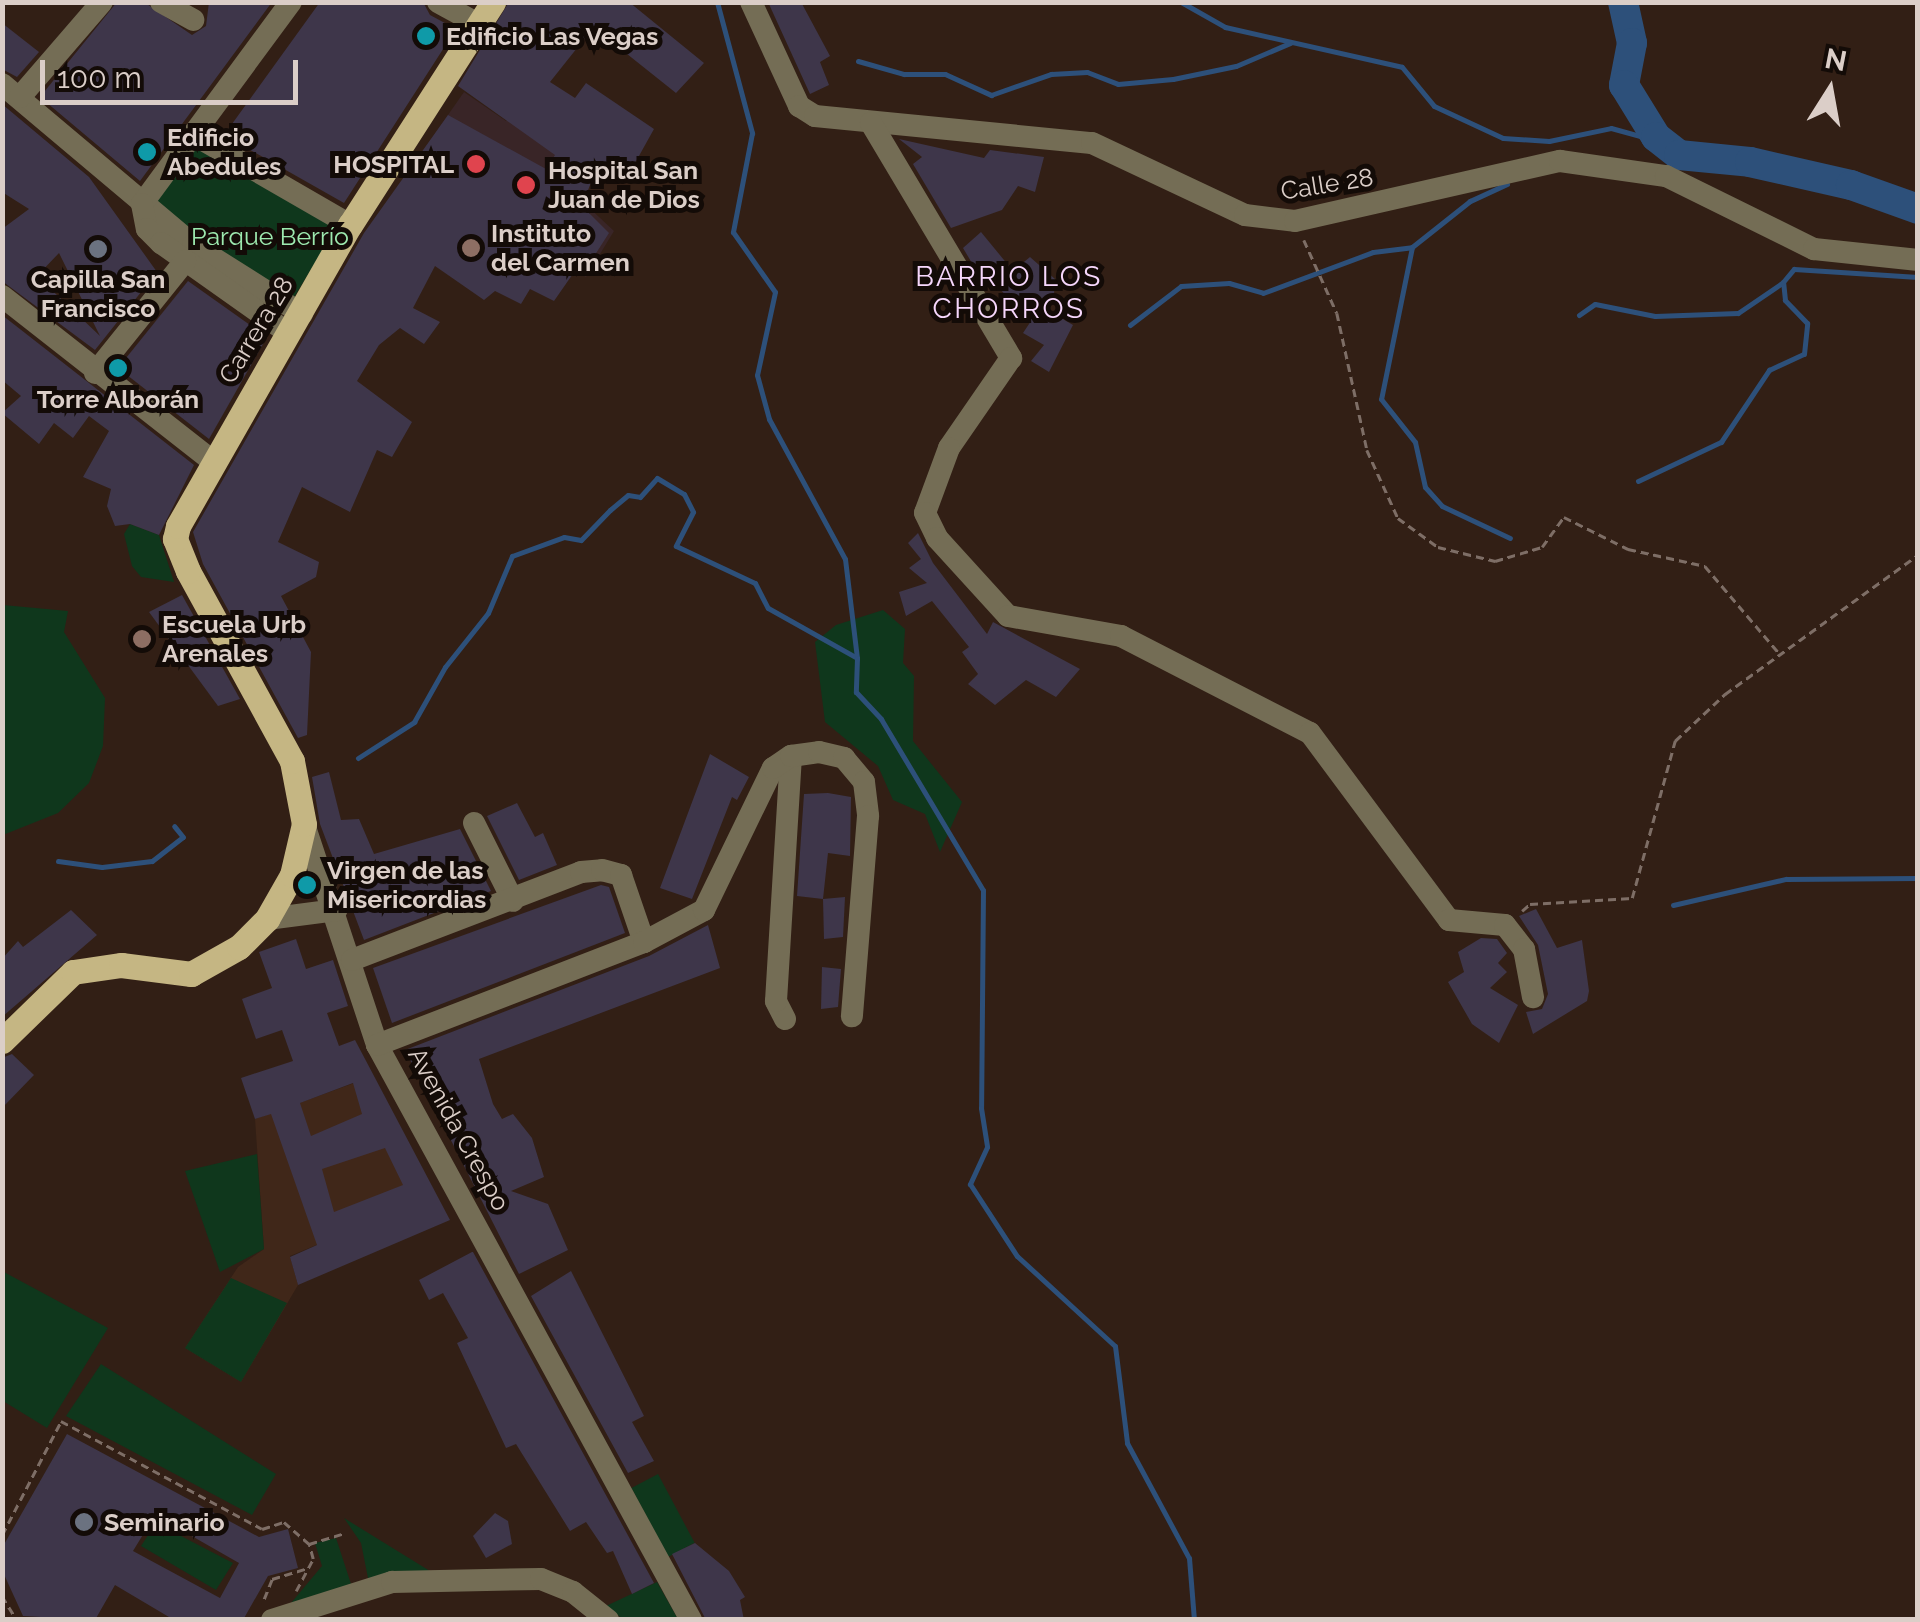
<!DOCTYPE html>
<html>
<head>
<meta charset="utf-8">
<style>
	body { margin:0 }
	#map { position:relative; width:1920px; height:1622px; overflow:hidden; background:#321f15; font-family:Raleway,sans-serif }
	div>[style] { position:absolute }
	[style*='--x'] { left:calc(var(--x)*1px); top:calc(var(--y)*1px); width:calc(var(--w)*1px); rotate:calc(var(--a)*1deg) }
	.built>* { inset:0; background:#402719 }
	.medical>* { inset:0; background:#392527 }
	.green>* { inset:0; background:#0f371c; transform-origin:0 0 }
	.stream>* { height:5px; margin:-2.5px; padding:0 2.5px; transform-origin:2.5px; border-radius:2.5px; background:#2d507a }
	.river>* { height:30px; margin:-15px; padding:0 15px; transform-origin:15px; border-radius:15px; background:#2d507a }
	.building>* { inset:0; background:#3e364a }
	.path>* { height:2.5px; margin-top:-1.25px; transform-origin:0; background:repeating-linear-gradient(90deg,#7e6e66 0 8px,transparent 0 13px) }
	.minor>* { height:22px; margin:-11px; padding:0 11px; transform-origin:11px; border-radius:11px; background:#746d55 }
	.major>* { height:25px; margin:-12.5px; padding:0 12.5px; transform-origin:12.5px; border-radius:12.5px; background:#c5b683 }
	.dots>* { width:28px; height:28px; translate:-50% -50%; box-sizing:border-box; border:5px solid #130b07; border-radius:50% }
	span { translate:-50% -50%; white-space:nowrap; text-align:center; line-height:1.15; -webkit-text-stroke:10px #130b07; paint-order:stroke }
	.poi-label { font-size:25px; color:#dbcec8; font-weight:700 }
	.left { translate:0 -50%; text-align:left }
	.right { translate:-100% -50%; text-align:right }
	.street-label { font-size:25px; color:#dbcec8 }
	.park-label { font-size:25px; color:#9de9af }
	.neighbourhood-label { font-size:28px; color:#f6d7fc; letter-spacing:2.5px }
	.frame { position:absolute; inset:0; border:5px solid #dbcec8; pointer-events:none }
	.north { position:absolute; left:1780px; top:40px; width:100px; height:100px; -webkit-text-stroke:8px #130b07; paint-order:stroke; rotate:11deg; font-size:28px; font-weight:700; line-height:40px; text-align:center; color:#dbcec8 }
	.north::after { content:''; display:block; margin:auto; width:35px; height:45px; background:#dbcec8; clip-path:polygon(50% 0,100% 100%,50% 72%,0 100%) }
	.scale { position:absolute; left:40px; top:60px; width:258px; height:45px; box-sizing:border-box; border:5px solid #dbcec8; border-top:0; padding-left:12px; font-size:30px; line-height:35px; white-space:nowrap; color:#dbcec8; -webkit-text-stroke:8px #130b07; paint-order:stroke }
</style>
</head>
<body>
<div id="map">
	<div class="built">
		<i style="clip-path:polygon(371px 1077px,436px 1195px,290px 1256px,298px 1285px,241px 1382px,185px 1348px,238px 1267px,264px 1249px,255px 1119px)"></i>
	</div>
	<div class="medical">
		<i style="clip-path:polygon(464px 92px,506px 121px,516px 115px,598px 164px,583px 202px,614px 231px,586px 277px,525px 243px,420px 155px)"></i>
	</div>
	<div class="green">
		<i style="clip-path:polygon(194px 147px,337px 227px,293px 299px,146px 204px)"></i>
		<i style="clip-path:polygon(130px 524px,159px 535px,174px 582px,141px 577px,132px 566px,124px 534px)"></i>
		<i style="clip-path:polygon(3px 605px,68px 611px,64px 632px,105px 698px,103px 746px,89px 783px,58px 813px,3px 835px)"></i>
		<i style="clip-path:polygon(883px 610px,905px 629px,903px 663px,914px 676px,913px 741px,962px 802px,940px 852px,925px 814px,893px 800px,878px 766px,825px 722px,815px 642px,836px 625px)"></i>
		<i style="clip-path:polygon(257px 1154px,264px 1249px,220px 1272px,185px 1171px)"></i>
		<i style="clip-path:polygon(2px 1271px,108px 1328px,47px 1428px,3px 1401px)"></i>
		<i style="clip-path:polygon(231px 1278px,287px 1303px,241px 1382px,185px 1348px)"></i>
		<i style="clip-path:polygon(101px 1364px,276px 1474px,252px 1515px,66px 1416px)"></i>
		<i style="left:658px;top:1474px;width:78px;height:30px;rotate:62deg"></i>
		<i style="clip-path:polygon(344px 1518px,438px 1576px,368px 1578px,361px 1543px)"></i>
		<i style="clip-path:polygon(156px 1523px,233px 1563px,216px 1590px,141px 1546px)"></i>
		<i style="clip-path:polygon(336px 1538px,351px 1584px,291px 1603px,322px 1566px,315px 1543px)"></i>
		<i style="clip-path:polygon(657px 1582px,678px 1619px,623px 1619px,606px 1606px)"></i>
	</div>
	<div class="stream">
		<i style="--x:717;--y:2;--w:136;--a:75"></i>
		<i style="--x:752;--y:133;--w:101;--a:100.9"></i>
		<i style="--x:733;--y:232;--w:73;--a:55"></i>
		<i style="--x:775;--y:292;--w:85;--a:102.2"></i>
		<i style="--x:757;--y:375;--w:46;--a:74.7"></i>
		<i style="--x:769;--y:419;--w:159;--a:61.5"></i>
		<i style="--x:845;--y:559;--w:100;--a:83.1"></i>
		<i style="--x:1061;--y:2;--w:56;--a:0"></i>
		<i style="--x:1181;--y:2;--w:51;--a:29.6"></i>
		<i style="--x:1225;--y:27;--w:181;--a:12.7"></i>
		<i style="--x:1402;--y:67;--w:50;--a:50.6"></i>
		<i style="--x:1434;--y:106;--w:76;--a:24.9"></i>
		<i style="--x:1503;--y:138;--w:46;--a:3.7"></i>
		<i style="--x:1549;--y:141;--w:63;--a:-11.8"></i>
		<i style="--x:1611;--y:128;--w:53;--a:15.4"></i>
		<i style="--x:858;--y:61;--w:48;--a:15.8"></i>
		<i style="--x:904;--y:74;--w:41;--a:0"></i>
		<i style="--x:945;--y:74;--w:51;--a:24.5"></i>
		<i style="--x:991;--y:95;--w:64;--a:-19.3"></i>
		<i style="--x:1051;--y:74;--w:36;--a:-3"></i>
		<i style="--x:1087;--y:72;--w:33;--a:21"></i>
		<i style="--x:1118;--y:84;--w:55;--a:-5.2"></i>
		<i style="--x:1173;--y:79;--w:64;--a:-11.7"></i>
		<i style="--x:1236;--y:66;--w:59;--a:-23.1"></i>
		<i style="--x:1507;--y:184;--w:41;--a:155.3"></i>
		<i style="--x:1470;--y:201;--w:74;--a:141.6"></i>
		<i style="--x:1412;--y:247;--w:155;--a:101.5"></i>
		<i style="--x:1381;--y:399;--w:55;--a:51.7"></i>
		<i style="--x:1415;--y:442;--w:46;--a:77.5"></i>
		<i style="--x:1425;--y:487;--w:25;--a:48"></i>
		<i style="--x:1442;--y:506;--w:75;--a:25.2"></i>
		<i style="--x:1579;--y:315;--w:19;--a:-35"></i>
		<i style="--x:1595;--y:304;--w:61;--a:11.3"></i>
		<i style="--x:1655;--y:316;--w:83;--a:-2.1"></i>
		<i style="--x:1738;--y:313;--w:53;--a:-34.3"></i>
		<i style="--x:1130;--y:325;--w:64;--a:-37.4"></i>
		<i style="--x:1181;--y:286;--w:48;--a:-3.6"></i>
		<i style="--x:1229;--y:283;--w:35;--a:16"></i>
		<i style="--x:1263;--y:293;--w:117;--a:-20.4"></i>
		<i style="--x:1373;--y:252;--w:39;--a:-7"></i>
		<i style="--x:1638;--y:481;--w:92;--a:-25.2"></i>
		<i style="--x:1721;--y:442;--w:87;--a:-56.3"></i>
		<i style="--x:1769;--y:370;--w:38;--a:-25"></i>
		<i style="--x:1804;--y:354;--w:31;--a:-84"></i>
		<i style="--x:1807;--y:323;--w:32;--a:-134"></i>
		<i style="--x:1785;--y:300;--w:18;--a:-96"></i>
		<i style="--x:1783;--y:282;--w:17;--a:-50"></i>
		<i style="--x:1794;--y:269;--w:124;--a:3.7"></i>
		<i style="--x:358;--y:758;--w:67;--a:-32.7"></i>
		<i style="--x:414;--y:722;--w:63;--a:-60.6"></i>
		<i style="--x:445;--y:667;--w:69;--a:-51.5"></i>
		<i style="--x:488;--y:613;--w:62;--a:-67.2"></i>
		<i style="--x:512;--y:556;--w:55;--a:-20.1"></i>
		<i style="--x:564;--y:537;--w:17;--a:10"></i>
		<i style="--x:581;--y:540;--w:42;--a:-46"></i>
		<i style="--x:610;--y:510;--w:23;--a:-40"></i>
		<i style="--x:628;--y:495;--w:12;--a:9"></i>
		<i style="--x:640;--y:497;--w:25;--a:-48"></i>
		<i style="--x:657;--y:478;--w:31;--a:31"></i>
		<i style="--x:684;--y:494;--w:20;--a:63"></i>
		<i style="--x:693;--y:512;--w:38;--a:117"></i>
		<i style="--x:676;--y:546;--w:87;--a:25.1"></i>
		<i style="--x:755;--y:583;--w:28;--a:63"></i>
		<i style="--x:768;--y:608;--w:102;--a:29.3"></i>
		<i style="--x:857;--y:658;--w:34;--a:92"></i>
		<i style="--x:856;--y:692;--w:37;--a:47"></i>
		<i style="--x:881;--y:719;--w:199;--a:59.2"></i>
		<i style="--x:983;--y:890;--w:218;--a:90.5"></i>
		<i style="--x:981;--y:1108;--w:39;--a:81"></i>
		<i style="--x:987;--y:1147;--w:41;--a:114.7"></i>
		<i style="--x:970;--y:1184;--w:86;--a:56.9"></i>
		<i style="--x:1017;--y:1256;--w:133;--a:42.6"></i>
		<i style="--x:1115;--y:1346;--w:98;--a:82.9"></i>
		<i style="--x:1127;--y:1443;--w:131;--a:61.7"></i>
		<i style="--x:1189;--y:1558;--w:62;--a:85.4"></i>
		<i style="--x:58;--y:861;--w:44;--a:7.8"></i>
		<i style="--x:102;--y:867;--w:50;--a:-6.8"></i>
		<i style="--x:152;--y:861;--w:39;--a:-38"></i>
		<i style="--x:183;--y:837;--w:14;--a:-129"></i>
		<i style="--x:1673;--y:905;--w:116;--a:-13"></i>
		<i style="--x:1786;--y:879;--w:132;--a:-0.4"></i>
	</div>
	<div class="river">
		<i style="--x:1623;--y:2;--w:42;--a:77.6"></i>
		<i style="--x:1632;--y:43;--w:43;--a:100.8"></i>
		<i style="--x:1624;--y:85;--w:61;--a:58.4"></i>
		<i style="--x:1656;--y:137;--w:29;--a:38"></i>
		<i style="--x:1679;--y:155;--w:71;--a:5.6"></i>
		<i style="--x:1750;--y:162;--w:104;--a:12.8"></i>
		<i style="--x:1851;--y:185;--w:71;--a:19.7"></i>
	</div>
	<div class="building">
		<i style="clip-path:polygon(117px 2px,144px 2px,192px 35px,206px 26px,209px 2px,272px 2px,140px 181px,40px 97px)"></i>
		<i style="clip-path:polygon(320px 2px,423px 2px,430px 15px,456px 29px,344px 203px,224px 135px)"></i>
		<i style="clip-path:polygon(509px 2px,629px 2px,704px 63px,676px 93px,612px 42px,608px 48px,589px 33px,550px 82px,575px 98px,586px 83px,654px 129px,625px 181px,598px 164px,582px 206px,609px 233px,584px 272px,577px 268px,554px 301px,530px 289px,521px 304px,495px 291px,484px 300px,435px 266px,413px 308px,440px 322px,424px 344px,400px 328px,379px 345px,357px 381px,412px 422px,392px 457px,377px 450px,350px 512px,302px 487px,278px 542px,319px 562px,316px 577px,281px 596px,311px 652px,307px 735px,298px 738px,203px 564px,193px 532px,364px 233px,448px 115px,546px 169px,555px 155px,458px 86px)"></i>
		<i style="clip-path:polygon(768px 2px,801px 2px,830px 56px,820px 62px,829px 85px,810px 94px)"></i>
		<i style="clip-path:polygon(2px 23px,39px 52px,17px 77px,2px 69px)"></i>
		<i style="clip-path:polygon(evenodd,2px 104px,89px 177px,157px 272px,95px 350px,2px 281px,2px 229px,29px 209px,2px 192px,2px 104px,59px 253px,100px 336px,37px 276px,59px 253px)"></i>
		<i style="clip-path:polygon(899px 139px,984px 158px,990px 150px,1044px 157px,1035px 192px,1018px 186px,1002px 210px,951px 228px,913px 164px,922px 157px)"></i>
		<i style="clip-path:polygon(981px 232px,1013px 271px,1030px 257px,1055px 279px,1054px 294px,1041px 306px,1073px 325px,1049px 372px,1031px 361px,1044px 345px,1023px 333px,1031px 321px,991px 280px,985px 285px,963px 248px)"></i>
		<i style="clip-path:polygon(188px 281px,267px 337px,209px 439px,118px 368px)"></i>
		<i style="clip-path:polygon(2px 315px,194px 465px,159px 535px,130px 524px,115px 526px,107px 506px,111px 489px,83px 477px,109px 431px,89px 416px,73px 438px,54px 423px,39px 444px,2px 413px,21px 396px,2px 380px)"></i>
		<i style="clip-path:polygon(918px 533px,933px 563px,987px 634px,993px 622px,1080px 669px,1056px 697px,1026px 680px,995px 705px,968px 684px,978px 674px,962px 652px,969px 647px,932px 601px,906px 616px,899px 592px,927px 583px,909px 568px,921px 559px,908px 543px)"></i>
		<i style="clip-path:polygon(182px 595px,240px 699px,218px 706px,149px 612px)"></i>
		<i style="clip-path:polygon(710px 754px,749px 777px,737px 800px,732px 797px,692px 899px,660px 888px)"></i>
		<i style="clip-path:polygon(329px 772px,341px 820px,359px 819px,374px 854px,460px 829px,491px 891px,364px 940px,320px 824px,312px 777px)"></i>
		<i style="clip-path:polygon(828px 793px,851px 797px,850px 856px,828px 853px,823px 899px,797px 896px,804px 794px)"></i>
		<i style="clip-path:polygon(517px 803px,535px 837px,543px 833px,557px 865px,519px 880px,487px 816px)"></i>
		<i style="clip-path:polygon(601px 885px,609px 887px,625px 933px,392px 1023px,373px 968px)"></i>
		<i style="clip-path:polygon(845px 897px,843px 937px,824px 939px,823px 899px)"></i>
		<i style="clip-path:polygon(1536px 909px,1557px 948px,1582px 940px,1589px 991px,1587px 1001px,1533px 1034px,1526px 1012px,1542px 1009px,1548px 994px,1538px 945px,1519px 916px)"></i>
		<i style="clip-path:polygon(71px 910px,97px 935px,2px 1017px,2px 959px,18px 941px,23px 947px)"></i>
		<i style="clip-path:polygon(708px 925px,720px 968px,479px 1059px,493px 1104px,502px 1119px,513px 1114px,532px 1138px,544px 1177px,511px 1191px,548px 1204px,568px 1250px,519px 1274px,405px 1050px,649px 956px)"></i>
		<i style="clip-path:polygon(1481px 938px,1497px 939px,1507px 953px,1498px 963px,1507px 972px,1490px 988px,1518px 1005px,1499px 1043px,1472px 1024px,1448px 982px,1464px 972px,1458px 952px)"></i>
		<i style="clip-path:polygon(evenodd,296px 939px,306px 969px,333px 960px,348px 1006px,327px 1013px,339px 1046px,355px 1040px,450px 1220px,298px 1285px,290px 1257px,317px 1245px,271px 1114px,255px 1119px,241px 1078px,293px 1061px,282px 1030px,256px 1039px,242px 999px,272px 988px,259px 952px,296px 939px,353px 1083px,362px 1114px,311px 1136px,300px 1103px,353px 1083px,296px 939px,385px 1148px,403px 1185px,334px 1212px,322px 1169px,385px 1148px)"></i>
		<i style="clip-path:polygon(822px 967px,841px 969px,838px 1007px,821px 1009px)"></i>
		<i style="clip-path:polygon(12px 1054px,34px 1075px,2px 1108px,2px 1058px)"></i>
		<i style="clip-path:polygon(472px 1252px,473px 1252px,654px 1583px,632px 1594px,613px 1551px,607px 1553px,586px 1522px,570px 1531px,516px 1444px,506px 1448px,457px 1343px,468px 1338px,443px 1293px,429px 1300px,419px 1280px)"></i>
		<i style="clip-path:polygon(571px 1271px,644px 1416px,632px 1422px,654px 1461px,628px 1473px,531px 1296px)"></i>
		<i style="clip-path:polygon(evenodd,67px 1434px,259px 1537px,288px 1529px,298px 1568px,268px 1576px,243px 1620px,174px 1620px,115px 1585px,95px 1620px,23px 1616px,2px 1570px,2px 1548px,67px 1434px,155px 1515px,239px 1563px,220px 1598px,133px 1551px,155px 1515px)"></i>
		<i style="clip-path:polygon(495px 1513px,508px 1521px,512px 1544px,486px 1558px,473px 1536px)"></i>
		<i style="clip-path:polygon(695px 1543px,729px 1571px,745px 1597px,740px 1600px,744px 1620px,706px 1620px,672px 1554px)"></i>
	</div>
	<div class="path">
		<i style="--x:1304;--y:240;--w:80;--a:65.7"></i>
		<i style="--x:1337;--y:313;--w:140;--a:77.6"></i>
		<i style="--x:1367;--y:450;--w:75;--a:65.5"></i>
		<i style="--x:1398;--y:518;--w:49;--a:35.9"></i>
		<i style="--x:1438;--y:547;--w:59;--a:13.8"></i>
		<i style="--x:1495;--y:561;--w:49;--a:-16.6"></i>
		<i style="--x:1542;--y:547;--w:37;--a:-54"></i>
		<i style="--x:1564;--y:517;--w:72;--a:26.6"></i>
		<i style="--x:1628;--y:549;--w:79;--a:12.4"></i>
		<i style="--x:1705;--y:566;--w:114;--a:49.6"></i>
		<i style="--x:1522;--y:911;--w:11;--a:-41"></i>
		<i style="--x:1530;--y:904;--w:102;--a:-3.4"></i>
		<i style="--x:1632;--y:898;--w:163;--a:-74.7"></i>
		<i style="--x:1675;--y:741;--w:69;--a:-43.2"></i>
		<i style="--x:1725;--y:694;--w:238;--a:-35.8"></i>
		<i style="--x:2;--y:1535;--w:128;--a:-62.6"></i>
		<i style="--x:61;--y:1421;--w:228;--a:28.2"></i>
		<i style="--x:262;--y:1529;--w:23;--a:-18"></i>
		<i style="--x:284;--y:1522;--w:33;--a:41"></i>
		<i style="--x:296;--y:1591;--w:36;--a:-62"></i>
		<i style="--x:313;--y:1559;--w:16;--a:-105"></i>
		<i style="--x:309;--y:1544;--w:38;--a:-17"></i>
		<i style="--x:2;--y:1596;--w:28;--a:58"></i>
		<i style="--x:264;--y:1599;--w:22;--a:-68"></i>
		<i style="--x:272;--y:1579;--w:38;--a:-17"></i>
	</div>
	<div class="minor">
		<i style="--x:161;--y:2;--w:37;--a:29"></i>
		<i style="--x:438;--y:2;--w:48;--a:28.7"></i>
		<i style="--x:751;--y:2;--w:115;--a:65.2"></i>
		<i style="--x:799;--y:106;--w:19;--a:32"></i>
		<i style="--x:815;--y:116;--w:278;--a:5.6"></i>
		<i style="--x:1092;--y:143;--w:169;--a:25.2"></i>
		<i style="--x:1245;--y:215;--w:50;--a:6.8"></i>
		<i style="--x:1295;--y:221;--w:272;--a:-12.8"></i>
		<i style="--x:1560;--y:161;--w:107;--a:8.1"></i>
		<i style="--x:1666;--y:176;--w:165;--a:26.3"></i>
		<i style="--x:1814;--y:249;--w:105;--a:6"></i>
		<i style="--x:2;--y:84;--w:250;--a:40.1"></i>
		<i style="--x:193;--y:245;--w:129;--a:32.3"></i>
		<i style="--x:20;--y:97;--w:125;--a:-49.2"></i>
		<i style="--x:871;--y:123;--w:274;--a:59.2"></i>
		<i style="--x:1011;--y:358;--w:109;--a:124.6"></i>
		<i style="--x:949;--y:448;--w:69;--a:110.3"></i>
		<i style="--x:925;--y:513;--w:28;--a:64"></i>
		<i style="--x:937;--y:538;--w:105;--a:47.7"></i>
		<i style="--x:1008;--y:616;--w:115;--a:10"></i>
		<i style="--x:1121;--y:636;--w:212;--a:27.2"></i>
		<i style="--x:1310;--y:733;--w:233;--a:53.4"></i>
		<i style="--x:1449;--y:920;--w:56;--a:5.1"></i>
		<i style="--x:1505;--y:925;--w:31;--a:52"></i>
		<i style="--x:1524;--y:949;--w:49;--a:79.4"></i>
		<i style="--x:196;--y:136;--w:178;--a:30"></i>
		<i style="--x:142;--y:204;--w:251;--a:-53.6"></i>
		<i style="--x:142;--y:204;--w:25;--a:79"></i>
		<i style="--x:147;--y:229;--w:20;--a:45"></i>
		<i style="--x:161;--y:243;--w:156;--a:35.3"></i>
		<i style="--x:2;--y:296;--w:269;--a:38.1"></i>
		<i style="--x:95;--y:373;--w:144;--a:-51.2"></i>
		<i style="--x:474;--y:823;--w:87;--a:63.4"></i>
		<i style="--x:304;--y:824;--w:233;--a:71.7"></i>
		<i style="--x:377;--y:1045;--w:655;--a:61.36"></i>
		<i style="--x:267;--y:919;--w:70;--a:-7.4"></i>
		<i style="--x:352;--y:960;--w:245;--a:-21"></i>
		<i style="--x:581;--y:872;--w:21;--a:-5"></i>
		<i style="--x:602;--y:870;--w:20;--a:15"></i>
		<i style="--x:621;--y:875;--w:71;--a:71.1"></i>
		<i style="--x:785;--y:1019;--w:20;--a:-117"></i>
		<i style="--x:776;--y:1001;--w:245;--a:-86.5"></i>
		<i style="--x:377;--y:1045;--w:286;--a:-21.1"></i>
		<i style="--x:644;--y:942;--w:68;--a:-28.1"></i>
		<i style="--x:704;--y:910;--w:158;--a:-64.1"></i>
		<i style="--x:773;--y:768;--w:22;--a:-34"></i>
		<i style="--x:791;--y:756;--w:28;--a:-8"></i>
		<i style="--x:819;--y:752;--w:26;--a:13"></i>
		<i style="--x:844;--y:758;--w:31;--a:50"></i>
		<i style="--x:864;--y:782;--w:34;--a:83"></i>
		<i style="--x:868;--y:816;--w:201;--a:94.6"></i>
		<i style="--x:272;--y:1620;--w:126;--a:-17.6"></i>
		<i style="--x:392;--y:1582;--w:149;--a:-1.2"></i>
		<i style="--x:541;--y:1579;--w:35;--a:22"></i>
		<i style="--x:573;--y:1592;--w:45;--a:38.7"></i>
	</div>
	<div class="major">
		<i style="--x:2;--y:1041;--w:99;--a:-44.2"></i>
		<i style="--x:73;--y:972;--w:49;--a:-8.3"></i>
		<i style="--x:121;--y:965;--w:71;--a:7.3"></i>
		<i style="--x:191;--y:974;--w:55;--a:-29.4"></i>
		<i style="--x:239;--y:947;--w:40;--a:-45"></i>
		<i style="--x:267;--y:919;--w:51;--a:-60.4"></i>
		<i style="--x:292;--y:875;--w:52;--a:-76.8"></i>
		<i style="--x:304;--y:824;--w:64;--a:-100.8"></i>
		<i style="--x:292;--y:761;--w:217;--a:-118.7"></i>
		<i style="--x:188;--y:571;--w:35;--a:-112"></i>
		<i style="--x:175;--y:539;--w:13;--a:-77"></i>
		<i style="--x:178;--y:526;--w:347;--a:-60.3"></i>
		<i style="--x:350;--y:225;--w:265;--a:-57.3"></i>
	</div>
	<div class="dots">
		<i style="left:426px;top:36px;background:#0f9aa8"></i>
		<i style="left:147px;top:152px;background:#0f9aa8"></i>
		<i style="left:476px;top:164px;background:#e0444e"></i>
		<i style="left:526px;top:185px;background:#e0444e"></i>
		<i style="left:471px;top:248px;background:#8d6e63"></i>
		<i style="left:98px;top:249px;background:#6b7280"></i>
		<i style="left:118px;top:368px;background:#0f9aa8"></i>
		<i style="left:142px;top:639px;background:#8d6e63"></i>
		<i style="left:307px;top:885px;background:#0f9aa8"></i>
		<i style="left:84px;top:1522px;background:#6b7280"></i>
	</div>
	<div class="poi-label">
		<span class="left" style="left:446px;top:36px">Edificio Las Vegas</span>
		<span class="left" style="left:167px;top:152px">Edificio<br>Abedules</span>
		<span class="right" style="left:454px;top:164px">HOSPITAL</span>
		<span class="left" style="left:548px;top:185px">Hospital San<br>Juan de Dios</span>
		<span class="left" style="left:491px;top:248px">Instituto<br>del Carmen</span>
		<span style="left:98px;top:294px">Capilla San<br>Francisco</span>
		<span style="left:118px;top:399px">Torre Alborán</span>
		<span class="left" style="left:162px;top:639px">Escuela Urb<br>Arenales</span>
		<span class="left" style="left:327px;top:885px">Virgen de las<br>Misericordias</span>
		<span class="left" style="left:104px;top:1522px">Seminario</span>
	</div>
	<div class="street-label">
		<span style="left:1327px;top:184px;rotate:-9deg">Calle 28</span>
		<span style="left:256px;top:330px;rotate:-59deg">Carrera 28</span>
		<span style="left:459px;top:1129px;rotate:61deg">Avenida Crespo</span>
	</div>
	<div class="park-label">
		<span style="left:270px;top:236px">Parque Berrío</span>
	</div>
	<div class="neighbourhood-label">
		<span style="left:1009px;top:293px">BARRIO LOS<br>CHORROS</span>
	</div>
	<div class="frame"></div>
	<div class="north">N</div>
	<div class="scale">100 m</div>
</div>
</body>
</html>
